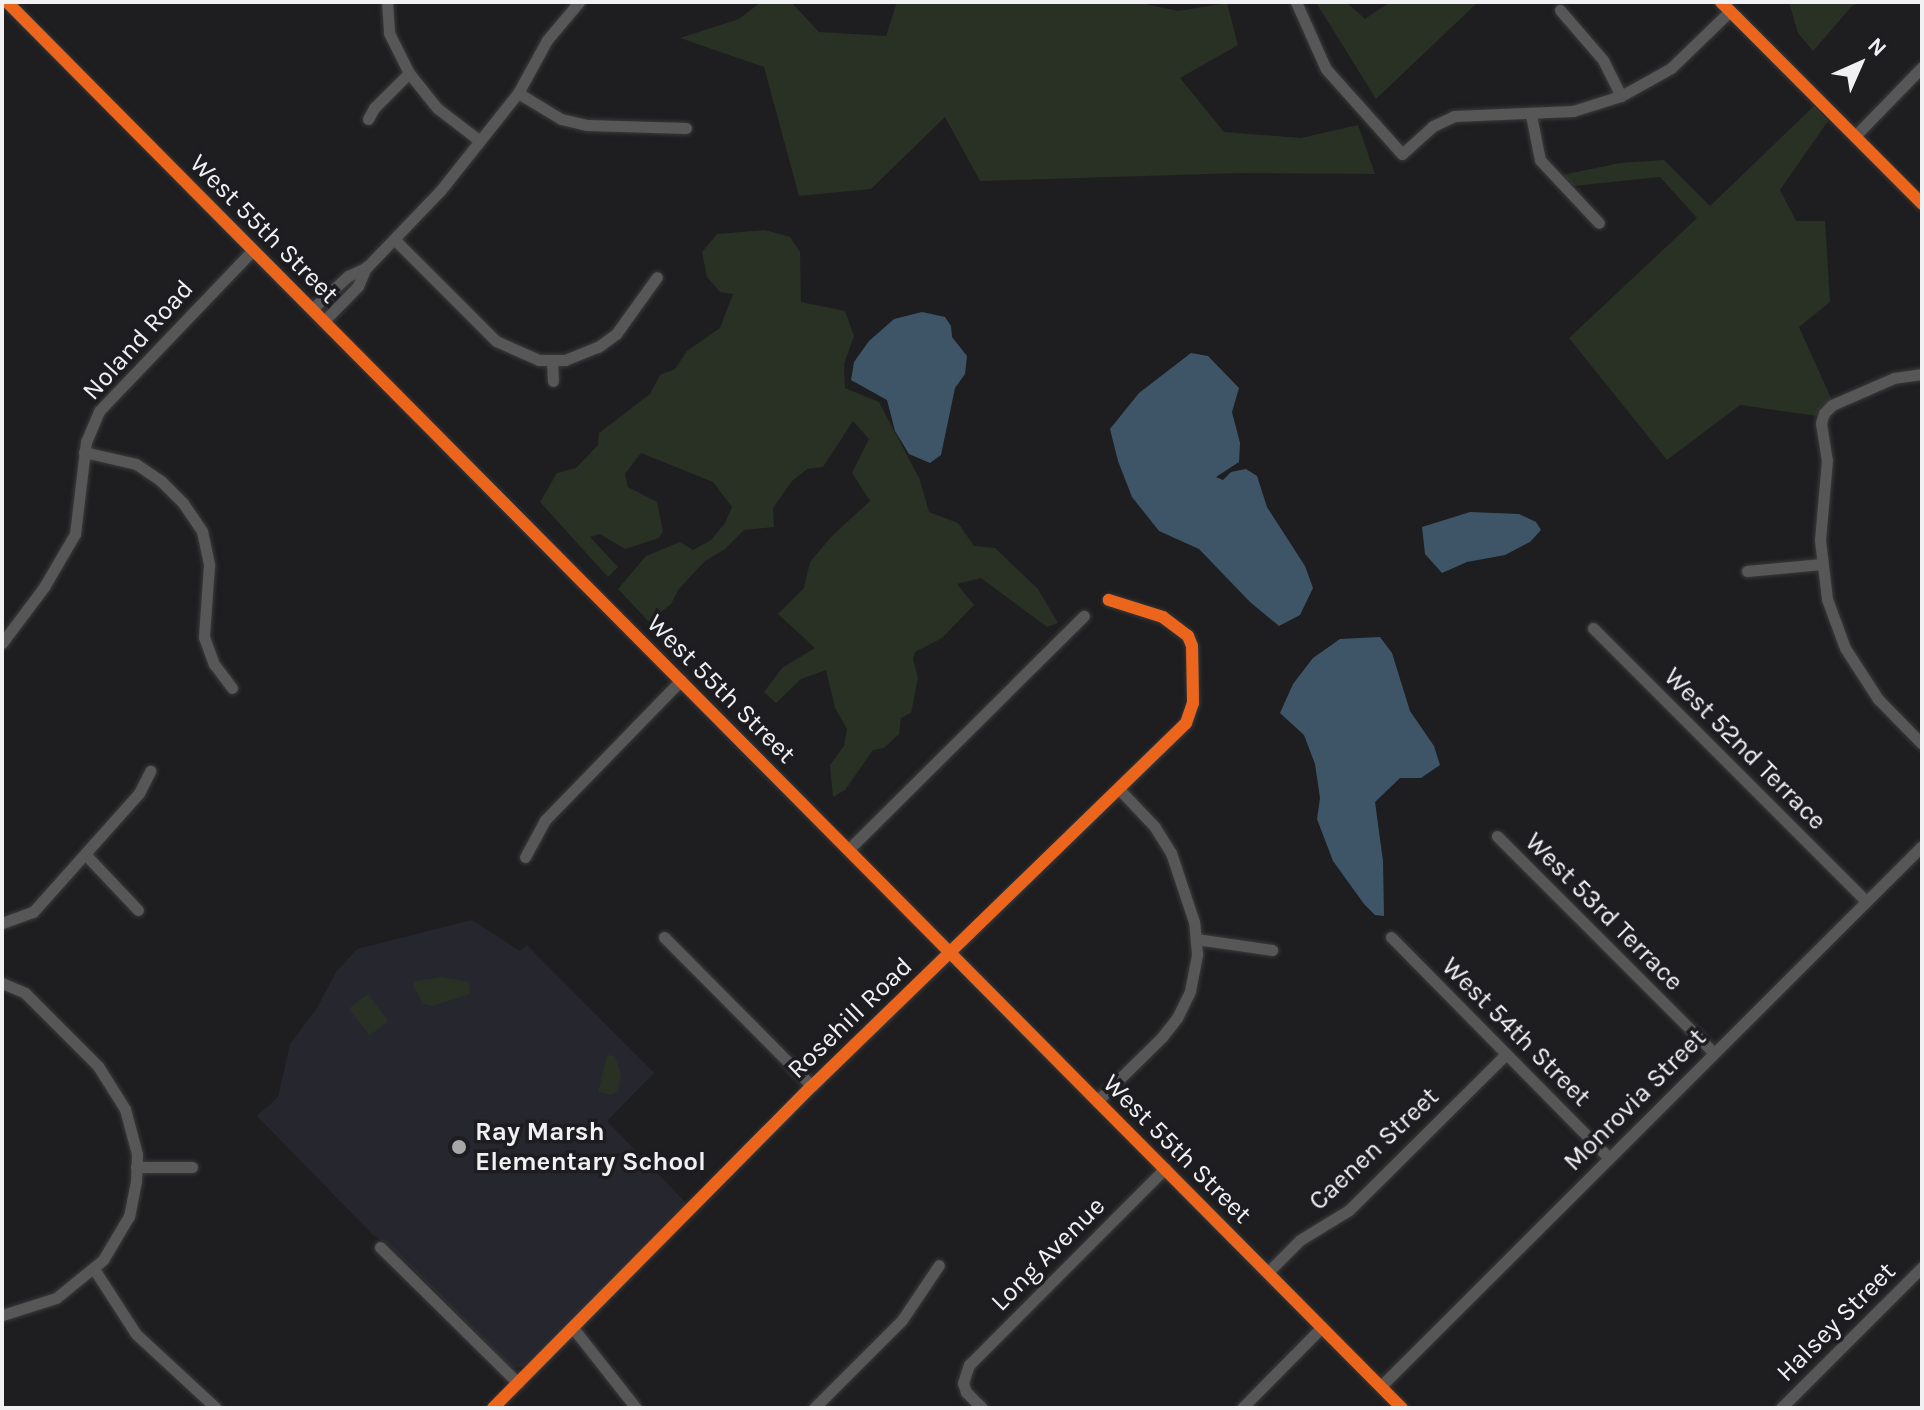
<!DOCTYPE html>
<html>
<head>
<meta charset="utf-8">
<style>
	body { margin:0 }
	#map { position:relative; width:1924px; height:1410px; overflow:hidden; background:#1e1e20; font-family:Karla,sans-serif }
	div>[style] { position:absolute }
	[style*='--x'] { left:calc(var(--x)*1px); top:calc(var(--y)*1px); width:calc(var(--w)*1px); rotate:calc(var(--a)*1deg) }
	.built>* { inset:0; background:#26262e }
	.green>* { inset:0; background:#283123; transform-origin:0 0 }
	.water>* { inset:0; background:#3d5567 }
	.roads { filter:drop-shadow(0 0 2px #3a3a3b) drop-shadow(0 0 2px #3a3a3b) }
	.minor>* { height:11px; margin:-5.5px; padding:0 5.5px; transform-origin:5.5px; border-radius:5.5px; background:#575758 }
	.cycleway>* { height:12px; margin:-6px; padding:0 6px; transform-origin:6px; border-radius:6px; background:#eb651d }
	.dots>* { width:22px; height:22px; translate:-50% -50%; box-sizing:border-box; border:4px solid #1d1d21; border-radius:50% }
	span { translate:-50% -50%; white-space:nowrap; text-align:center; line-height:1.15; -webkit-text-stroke:7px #1d1d21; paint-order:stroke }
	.street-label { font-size:26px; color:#f1f1f3 }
	.poi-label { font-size:26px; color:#f1f1f3; font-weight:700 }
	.left { translate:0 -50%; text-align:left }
	.frame { position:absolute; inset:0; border:4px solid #f1f1f3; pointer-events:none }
	.north { position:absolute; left:1820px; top:24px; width:80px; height:80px; -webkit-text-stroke:6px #1d1d21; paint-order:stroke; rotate:45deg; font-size:22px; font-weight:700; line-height:32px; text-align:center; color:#f1f1f3 }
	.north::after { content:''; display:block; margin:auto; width:28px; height:36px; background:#f1f1f3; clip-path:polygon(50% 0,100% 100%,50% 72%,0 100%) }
</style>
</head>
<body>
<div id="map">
	<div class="built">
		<i style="clip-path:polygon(472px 920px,520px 951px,527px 945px,654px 1073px,607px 1121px,687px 1204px,525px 1367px,512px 1368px,390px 1246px,373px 1235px,257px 1116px,278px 1097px,290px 1044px,317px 1008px,336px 972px,357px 949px)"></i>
	</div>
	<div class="green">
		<i style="clip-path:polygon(761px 2px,791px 2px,819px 32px,886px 36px,897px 2px,1136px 2px,1178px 11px,1227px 3px,1238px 45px,1180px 78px,1224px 132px,1301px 138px,1358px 125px,1375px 174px,1241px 173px,980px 181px,945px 117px,871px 189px,799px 196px,764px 67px,680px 38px,739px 19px)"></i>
		<i style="clip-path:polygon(1319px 2px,1346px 2px,1365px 19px,1390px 2px,1478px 2px,1376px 99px,1317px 4px)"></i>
		<i style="clip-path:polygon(1789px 2px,1861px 2px,1852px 6px,1813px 51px,1798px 33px)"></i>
		<i style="clip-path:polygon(1814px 106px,1828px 121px,1780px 190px,1796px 221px,1825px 221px,1830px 302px,1799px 327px,1831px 398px,1817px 416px,1740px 405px,1667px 460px,1569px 338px,1697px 218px,1660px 177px,1573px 186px,1562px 175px,1620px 163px,1664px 160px,1710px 206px)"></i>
		<i style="clip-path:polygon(765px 230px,790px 237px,800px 252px,801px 302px,845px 311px,854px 336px,844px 364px,845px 388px,879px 402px,920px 480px,929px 512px,958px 523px,974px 546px,995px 548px,1038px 589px,1058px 623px,1047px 627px,981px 578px,957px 584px,974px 605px,942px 638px,915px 652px,913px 659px,918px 678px,911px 713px,901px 718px,899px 734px,884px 748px,873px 750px,845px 790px,833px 797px,830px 765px,844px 746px,847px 729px,835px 708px,826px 670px,801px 679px,776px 703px,764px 692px,782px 668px,815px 648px,778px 614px,804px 588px,810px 562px,832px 536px,870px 501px,852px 473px,869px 439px,853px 421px,823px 467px,807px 469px,792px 481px,773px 508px,774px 527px,744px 530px,725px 549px,705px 561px,678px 590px,671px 604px,649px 622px,618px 589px,646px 556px,680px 542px,693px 550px,711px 540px,725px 523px,732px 507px,713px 482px,641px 453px,625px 474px,628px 487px,657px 502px,663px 531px,659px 538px,625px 549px,600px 534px,590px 537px,618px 567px,608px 577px,540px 502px,557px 473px,576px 468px,598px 445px,599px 433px,650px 394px,660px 375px,675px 369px,687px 351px,720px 328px,733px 294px,720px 292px,707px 277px,702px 252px,717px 234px)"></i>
		<i style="clip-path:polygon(442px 977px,469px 982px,470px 994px,432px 1006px,423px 1004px,413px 985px,415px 981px)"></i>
		<i style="left:368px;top:994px;width:34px;height:24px;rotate:53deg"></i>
		<i style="clip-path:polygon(607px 1055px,615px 1056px,621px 1074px,618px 1091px,612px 1095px,598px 1092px)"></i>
	</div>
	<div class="water">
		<i style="clip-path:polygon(922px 312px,945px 317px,951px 326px,952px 337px,967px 356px,965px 374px,955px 388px,941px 455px,930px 463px,909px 454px,895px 431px,887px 400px,851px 380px,854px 362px,869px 341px,894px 319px)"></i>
		<i style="clip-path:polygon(1191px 353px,1208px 356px,1239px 388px,1232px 412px,1240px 443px,1239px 462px,1216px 477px,1223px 480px,1231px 472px,1246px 469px,1257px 476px,1267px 507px,1305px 566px,1313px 588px,1300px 615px,1279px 626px,1250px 602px,1199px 549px,1159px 531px,1132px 497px,1118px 461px,1110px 429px,1139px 393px)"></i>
		<i style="clip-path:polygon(1470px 512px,1519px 514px,1536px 522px,1541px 530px,1530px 542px,1505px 555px,1467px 562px,1442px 573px,1425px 554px,1422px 527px)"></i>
		<i style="clip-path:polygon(1380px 637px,1392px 653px,1410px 711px,1434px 746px,1440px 765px,1421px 778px,1400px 778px,1375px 802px,1383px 861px,1384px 916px,1375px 915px,1364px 904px,1333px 861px,1317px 819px,1320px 798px,1315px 764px,1304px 735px,1280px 713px,1293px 684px,1313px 658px,1340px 639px)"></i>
	</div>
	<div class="roads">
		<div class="minor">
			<i style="--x:7;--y:2;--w:1981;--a:45.23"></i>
			<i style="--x:387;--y:2;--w:31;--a:86"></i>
			<i style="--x:389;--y:33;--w:45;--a:63.4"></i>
			<i style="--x:409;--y:73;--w:45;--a:51.3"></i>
			<i style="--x:437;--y:108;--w:54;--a:37.5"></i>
			<i style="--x:1296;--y:2;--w:73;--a:65.9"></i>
			<i style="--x:1326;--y:69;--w:114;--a:48.2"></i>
			<i style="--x:1402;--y:154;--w:42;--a:-42.1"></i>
			<i style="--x:1433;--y:126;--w:23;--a:-25"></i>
			<i style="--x:1454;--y:116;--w:119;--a:-2.4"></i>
			<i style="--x:1573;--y:111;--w:50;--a:-17.4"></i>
			<i style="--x:1621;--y:96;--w:57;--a:-29.2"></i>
			<i style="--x:1671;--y:68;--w:82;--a:-44"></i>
			<i style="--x:1721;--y:2;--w:285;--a:45.1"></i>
			<i style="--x:1560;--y:10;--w:66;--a:49.3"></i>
			<i style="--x:1603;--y:60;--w:40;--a:63.4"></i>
			<i style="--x:518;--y:93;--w:50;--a:31.2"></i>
			<i style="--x:561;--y:119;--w:27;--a:13"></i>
			<i style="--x:587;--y:125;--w:99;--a:1.7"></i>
			<i style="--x:1531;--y:115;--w:46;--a:78.7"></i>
			<i style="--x:1540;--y:160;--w:86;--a:46.9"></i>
			<i style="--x:368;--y:119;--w:13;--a:-61"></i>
			<i style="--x:374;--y:108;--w:49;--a:-45"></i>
			<i style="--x:1855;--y:136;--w:96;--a:-45.8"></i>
			<i style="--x:394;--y:239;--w:144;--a:45"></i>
			<i style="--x:496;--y:341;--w:47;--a:23.8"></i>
			<i style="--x:539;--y:360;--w:26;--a:0"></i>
			<i style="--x:565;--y:360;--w:35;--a:-22"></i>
			<i style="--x:598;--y:347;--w:22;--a:-36"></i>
			<i style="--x:616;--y:334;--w:70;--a:-54.3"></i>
			<i style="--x:312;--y:309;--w:49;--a:-42.5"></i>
			<i style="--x:348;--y:276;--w:21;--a:-25"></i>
			<i style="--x:367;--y:267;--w:105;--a:-46.2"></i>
			<i style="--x:440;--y:191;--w:125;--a:-51.5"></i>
			<i style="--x:518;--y:93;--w:60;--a:-61.3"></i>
			<i style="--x:547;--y:40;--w:50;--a:-49.9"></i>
			<i style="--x:324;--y:321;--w:49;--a:-45.8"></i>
			<i style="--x:358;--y:286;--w:21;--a:-67"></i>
			<i style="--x:552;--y:362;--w:19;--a:87"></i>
			<i style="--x:1922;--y:374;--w:28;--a:172"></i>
			<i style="--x:1894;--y:378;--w:68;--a:156.5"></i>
			<i style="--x:1832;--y:405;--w:11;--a:135"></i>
			<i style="--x:1824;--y:413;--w:10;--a:107"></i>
			<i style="--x:1821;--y:423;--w:37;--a:81"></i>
			<i style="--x:1827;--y:460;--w:80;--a:95"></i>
			<i style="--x:1820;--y:540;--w:59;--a:83.2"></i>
			<i style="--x:1827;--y:599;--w:52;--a:69.8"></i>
			<i style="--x:1845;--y:648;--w:61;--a:57.1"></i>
			<i style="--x:1878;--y:699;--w:63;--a:45.6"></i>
			<i style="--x:84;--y:452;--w:53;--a:13"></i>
			<i style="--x:136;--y:464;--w:30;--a:34"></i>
			<i style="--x:161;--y:481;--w:31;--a:45"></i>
			<i style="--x:183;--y:503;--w:34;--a:56"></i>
			<i style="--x:202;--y:531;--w:35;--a:78"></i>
			<i style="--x:209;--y:565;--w:72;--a:94"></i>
			<i style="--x:204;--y:637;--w:29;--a:70"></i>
			<i style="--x:214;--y:664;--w:30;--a:53"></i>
			<i style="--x:1747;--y:571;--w:75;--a:-5.3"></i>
			<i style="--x:1593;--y:628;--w:386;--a:45"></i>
			<i style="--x:2;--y:643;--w:70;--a:-53.1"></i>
			<i style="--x:44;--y:587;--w:61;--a:-59.7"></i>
			<i style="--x:75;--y:534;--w:93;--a:-83.2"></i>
			<i style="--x:86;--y:442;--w:34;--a:-67"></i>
			<i style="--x:99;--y:411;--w:223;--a:-46.3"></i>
			<i style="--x:1497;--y:836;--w:305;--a:45"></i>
			<i style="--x:849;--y:849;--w:331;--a:-44.8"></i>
			<i style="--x:85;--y:854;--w:77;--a:46.6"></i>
			<i style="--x:525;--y:857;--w:42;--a:-61.6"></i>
			<i style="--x:545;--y:820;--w:195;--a:-45.8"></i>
			<i style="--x:2;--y:923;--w:33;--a:-20"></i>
			<i style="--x:33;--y:912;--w:159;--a:-48.3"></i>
			<i style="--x:139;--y:793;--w:25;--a:-63"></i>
			<i style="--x:664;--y:937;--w:210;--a:45.2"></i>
			<i style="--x:1391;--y:937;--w:310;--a:45.4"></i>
			<i style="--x:1196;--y:939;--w:77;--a:8.2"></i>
			<i style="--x:2;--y:983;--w:25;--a:23"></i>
			<i style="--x:25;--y:993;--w:103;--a:45"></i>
			<i style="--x:98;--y:1066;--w:51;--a:57.9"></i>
			<i style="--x:125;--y:1109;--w:47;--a:75.1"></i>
			<i style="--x:137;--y:1154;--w:27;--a:92"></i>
			<i style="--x:136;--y:1181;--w:36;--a:101"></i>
			<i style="--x:129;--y:1216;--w:51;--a:120.6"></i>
			<i style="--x:103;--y:1260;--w:60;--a:141"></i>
			<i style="--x:56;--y:1298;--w:57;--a:162.5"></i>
			<i style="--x:1098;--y:1100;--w:90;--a:-44.5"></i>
			<i style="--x:1162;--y:1037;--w:24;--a:-52"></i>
			<i style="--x:1177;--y:1018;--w:30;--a:-64"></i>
			<i style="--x:1190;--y:991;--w:38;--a:-79"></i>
			<i style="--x:1197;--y:954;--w:32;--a:-95"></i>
			<i style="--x:1194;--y:922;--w:73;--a:-108.4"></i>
			<i style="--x:1171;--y:853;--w:31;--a:-122"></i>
			<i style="--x:1155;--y:827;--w:52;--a:-133.5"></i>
			<i style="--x:136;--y:1167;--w:56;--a:0"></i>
			<i style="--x:380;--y:1247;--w:194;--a:44.6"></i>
			<i style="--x:94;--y:1269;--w:77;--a:57.1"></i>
			<i style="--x:136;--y:1334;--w:109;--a:42.8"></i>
			<i style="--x:1268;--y:1272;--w:45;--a:-45"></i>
			<i style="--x:1300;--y:1240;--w:57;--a:-31.5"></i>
			<i style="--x:1349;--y:1210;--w:221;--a:-44.8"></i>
			<i style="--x:573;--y:1328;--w:102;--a:51.8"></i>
			<i style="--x:1381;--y:1386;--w:764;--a:-44.95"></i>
			<i style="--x:493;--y:1408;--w:453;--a:-45.3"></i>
			<i style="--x:812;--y:1086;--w:521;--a:-44.14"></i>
			<i style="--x:1186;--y:723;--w:21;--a:-71"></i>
			<i style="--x:1193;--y:703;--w:57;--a:-91"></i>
			<i style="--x:1192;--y:646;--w:11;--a:-112"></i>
			<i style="--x:1188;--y:636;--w:31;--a:-143"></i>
			<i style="--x:1163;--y:617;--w:57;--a:-162.5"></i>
			<i style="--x:814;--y:1408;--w:124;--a:-45"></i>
			<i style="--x:902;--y:1320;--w:66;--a:-56.1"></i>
			<i style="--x:982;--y:1408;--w:23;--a:-135"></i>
			<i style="--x:966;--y:1392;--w:9;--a:-108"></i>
			<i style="--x:963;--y:1383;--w:19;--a:-72"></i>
			<i style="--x:969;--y:1365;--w:278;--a:-45.1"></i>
			<i style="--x:1242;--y:1408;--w:114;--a:-45.4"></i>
			<i style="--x:1781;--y:1408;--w:199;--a:-45"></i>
		</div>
	</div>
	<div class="cycleway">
		<i style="--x:7;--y:2;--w:1981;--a:45.23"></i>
		<i style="--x:1721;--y:2;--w:285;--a:45.1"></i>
		<i style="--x:493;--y:1408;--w:453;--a:-45.3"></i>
		<i style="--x:812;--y:1086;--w:521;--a:-44.14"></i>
		<i style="--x:1186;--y:723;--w:21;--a:-71"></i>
		<i style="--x:1193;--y:703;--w:57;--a:-91"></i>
		<i style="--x:1192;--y:646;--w:11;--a:-112"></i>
		<i style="--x:1188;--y:636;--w:31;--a:-143"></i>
		<i style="--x:1163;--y:617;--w:57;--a:-162.5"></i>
	</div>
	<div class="dots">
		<i style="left:459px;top:1147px;background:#a7a7a9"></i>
	</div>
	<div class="street-label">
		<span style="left:264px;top:229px;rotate:45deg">West 55th Street</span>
		<span style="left:138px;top:340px;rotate:-48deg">Noland Road</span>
		<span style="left:721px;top:689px;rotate:45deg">West 55th Street</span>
		<span style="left:1745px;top:749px;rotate:45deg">West 52nd Terrace</span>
		<span style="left:1604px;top:912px;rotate:45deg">West 53rd Terrace</span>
		<span style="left:850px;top:1018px;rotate:-44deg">Rosehill Road</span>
		<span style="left:1516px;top:1032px;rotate:45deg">West 54th Street</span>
		<span style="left:1635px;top:1100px;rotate:-45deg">Monrovia Street</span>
		<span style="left:1177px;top:1149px;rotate:45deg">West 55th Street</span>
		<span style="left:1374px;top:1149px;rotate:-43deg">Caenen Street</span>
		<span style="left:1048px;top:1254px;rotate:-45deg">Long Avenue</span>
		<span style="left:1836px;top:1322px;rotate:-45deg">Halsey Street</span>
	</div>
	<div class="poi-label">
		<span class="left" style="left:475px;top:1147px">Ray Marsh<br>Elementary School</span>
	</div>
	<div class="frame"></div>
	<div class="north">N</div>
</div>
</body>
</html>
